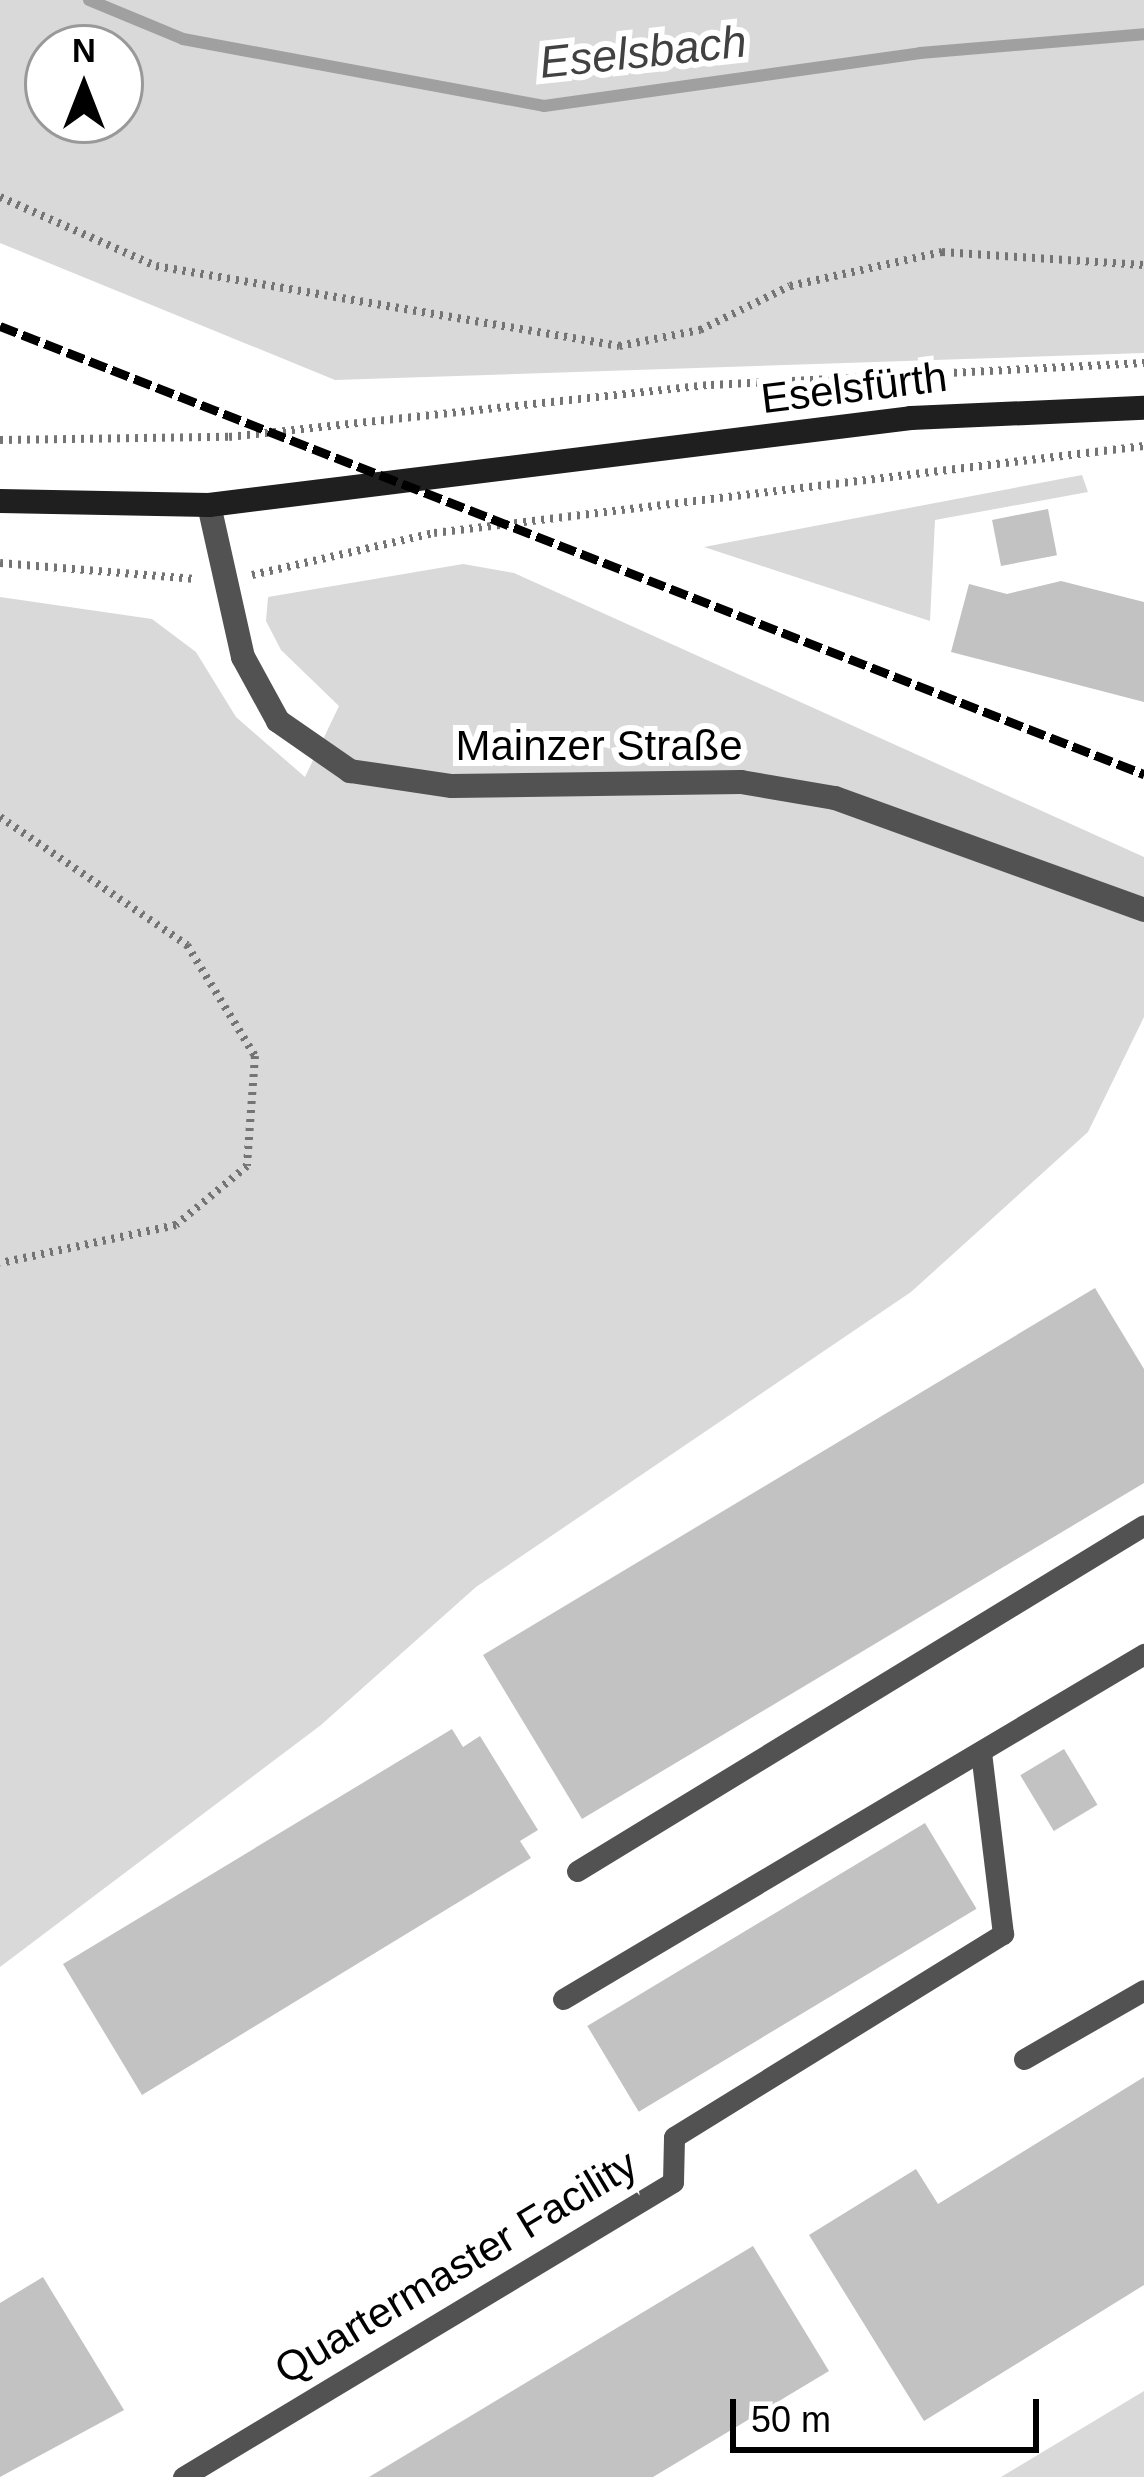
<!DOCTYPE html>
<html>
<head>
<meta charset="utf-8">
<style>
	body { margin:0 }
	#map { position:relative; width:1144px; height:2477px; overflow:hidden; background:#fff; font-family:Helvetica,sans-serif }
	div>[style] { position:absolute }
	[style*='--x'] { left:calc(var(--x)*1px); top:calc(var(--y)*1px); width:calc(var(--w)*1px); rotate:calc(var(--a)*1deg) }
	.green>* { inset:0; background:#d9d9d9 }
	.stream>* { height:12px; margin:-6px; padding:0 6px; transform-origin:6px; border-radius:6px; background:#a0a0a0 }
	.building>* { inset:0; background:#c2c2c2; transform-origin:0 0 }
	.path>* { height:8px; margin-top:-4px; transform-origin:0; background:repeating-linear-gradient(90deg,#747474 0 3px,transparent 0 9px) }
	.service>* { height:21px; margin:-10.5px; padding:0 10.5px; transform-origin:10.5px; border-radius:10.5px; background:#525252 }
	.minor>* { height:24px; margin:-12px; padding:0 12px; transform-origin:12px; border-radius:12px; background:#525252 }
	.secondary>* { height:24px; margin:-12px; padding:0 12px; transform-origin:12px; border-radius:12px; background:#1f1f1f }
	.rail>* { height:9px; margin-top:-4.5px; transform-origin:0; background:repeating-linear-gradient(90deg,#000 0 18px,transparent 0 24px) }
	span { translate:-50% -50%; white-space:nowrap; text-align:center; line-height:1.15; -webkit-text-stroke:12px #fff; paint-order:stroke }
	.street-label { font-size:42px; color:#000 }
	.water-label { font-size:45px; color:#414141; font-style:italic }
	.north { position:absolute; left:24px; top:24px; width:120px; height:120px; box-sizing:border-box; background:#fff; border:3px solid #999; border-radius:50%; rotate:0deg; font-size:33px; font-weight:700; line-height:48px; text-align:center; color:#000 }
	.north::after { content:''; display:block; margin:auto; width:42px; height:54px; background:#000; clip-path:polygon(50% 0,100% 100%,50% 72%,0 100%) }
	.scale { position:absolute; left:730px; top:2399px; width:309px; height:54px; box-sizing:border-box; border:6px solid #000; border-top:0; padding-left:15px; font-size:36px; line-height:42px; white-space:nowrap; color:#000; -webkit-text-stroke:9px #fff; paint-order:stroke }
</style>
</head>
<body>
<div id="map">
	<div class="green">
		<i style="clip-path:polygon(evenodd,0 0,1144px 0,1144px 353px,335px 380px,0 243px,0 0,48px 48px,120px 48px,120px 120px,48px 120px,48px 48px)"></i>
		<i style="clip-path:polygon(1082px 475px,1088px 492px,935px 520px,930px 621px,704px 547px)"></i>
		<i style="clip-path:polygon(463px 564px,514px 573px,1144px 857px,1144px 1017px,1088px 1132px,911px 1292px,476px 1587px,321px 1725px,0 1967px,0 597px,152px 619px,196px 652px,236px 717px,305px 777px,339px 706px,281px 650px,266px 621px,268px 597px)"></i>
		<i style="clip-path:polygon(1144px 2391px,1144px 2477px,1001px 2477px)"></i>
	</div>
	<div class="stream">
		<i style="--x:89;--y:0;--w:102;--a:22.5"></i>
		<i style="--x:183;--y:39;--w:367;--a:10.5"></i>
		<i style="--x:544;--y:106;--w:380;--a:-8"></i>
		<i style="--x:920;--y:53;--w:225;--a:-4.8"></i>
	</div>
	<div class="building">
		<i style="left:1048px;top:509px;width:47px;height:57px;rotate:79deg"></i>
		<i style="clip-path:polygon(1061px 581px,1144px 602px,1144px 702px,951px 652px,969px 584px,1007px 594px)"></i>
		<i style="clip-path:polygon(1095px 1288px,1144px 1369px,1144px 1483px,582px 1819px,483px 1655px)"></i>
		<i style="clip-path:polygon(452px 1729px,463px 1747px,480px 1736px,538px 1830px,520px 1841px,531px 1858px,142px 2095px,63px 1964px)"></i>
		<i style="left:1064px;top:1749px;width:65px;height:51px;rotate:59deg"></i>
		<i style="left:925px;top:1823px;width:100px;height:394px;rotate:59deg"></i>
		<i style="clip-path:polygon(1144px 2077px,1144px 2285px,924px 2421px,809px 2235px,916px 2169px,938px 2204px)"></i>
		<i style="clip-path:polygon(753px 2246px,829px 2371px,653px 2477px,369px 2477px)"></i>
		<i style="clip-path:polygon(43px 2277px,124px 2410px,0 2477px,0 2303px)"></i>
	</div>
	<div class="path">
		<i style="--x:0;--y:197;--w:171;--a:23.9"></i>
		<i style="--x:156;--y:266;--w:470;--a:9.8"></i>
		<i style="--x:619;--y:346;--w:83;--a:-11.2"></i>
		<i style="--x:700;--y:330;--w:100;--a:-26.1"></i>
		<i style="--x:790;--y:286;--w:156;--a:-12.6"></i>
		<i style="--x:942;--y:252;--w:202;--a:3.7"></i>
		<i style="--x:0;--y:440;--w:229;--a:-0.8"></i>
		<i style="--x:229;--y:437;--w:485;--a:-6.2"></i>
		<i style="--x:711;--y:385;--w:434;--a:-2.9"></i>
		<i style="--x:0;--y:563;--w:196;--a:4.7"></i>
		<i style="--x:252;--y:575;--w:187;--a:-13"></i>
		<i style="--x:434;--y:533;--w:715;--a:-6.99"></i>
		<i style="--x:0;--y:817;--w:227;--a:34.4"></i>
		<i style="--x:187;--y:945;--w:130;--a:58.5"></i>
		<i style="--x:255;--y:1056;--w:110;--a:94.2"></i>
		<i style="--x:247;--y:1166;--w:92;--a:140.3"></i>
		<i style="--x:176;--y:1225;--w:180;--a:167.8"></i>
	</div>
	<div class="service">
		<i style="--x:577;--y:1871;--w:664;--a:-31.39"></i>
		<i style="--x:563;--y:1999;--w:676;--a:-30.7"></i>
		<i style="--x:1024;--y:2059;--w:138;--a:-29.9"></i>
		<i style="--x:183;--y:2477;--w:572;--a:-31.05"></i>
		<i style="--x:673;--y:2182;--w:45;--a:-88.7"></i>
		<i style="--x:674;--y:2137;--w:387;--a:-31.7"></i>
		<i style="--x:1003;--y:1934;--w:184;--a:-96.9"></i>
	</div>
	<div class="minor">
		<i style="--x:209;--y:505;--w:156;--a:77.4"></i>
		<i style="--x:243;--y:657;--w:73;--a:61.3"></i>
		<i style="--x:278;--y:721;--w:88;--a:34.8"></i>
		<i style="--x:350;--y:771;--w:103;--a:8.4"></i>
		<i style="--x:452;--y:786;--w:289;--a:-0.8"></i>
		<i style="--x:741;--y:782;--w:95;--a:9.7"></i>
		<i style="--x:835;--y:798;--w:329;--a:19.9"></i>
	</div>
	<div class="secondary">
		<i style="--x:0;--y:501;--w:209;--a:1.1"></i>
		<i style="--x:209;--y:505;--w:707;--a:-7.06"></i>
		<i style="--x:911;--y:418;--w:233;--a:-2.5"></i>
	</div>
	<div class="rail">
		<i style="--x:0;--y:326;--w:1229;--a:21.39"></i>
	</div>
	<div class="street-label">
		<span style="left:854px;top:388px;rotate:-7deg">Eselsfürth</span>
		<span style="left:599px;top:746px">Mainzer Straße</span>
		<span style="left:456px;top:2267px;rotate:-31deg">Quartermaster Facility</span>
	</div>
	<div class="water-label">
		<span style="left:643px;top:52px;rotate:-6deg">Eselsbach</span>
	</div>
	<div class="north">N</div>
	<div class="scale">50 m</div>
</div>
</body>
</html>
